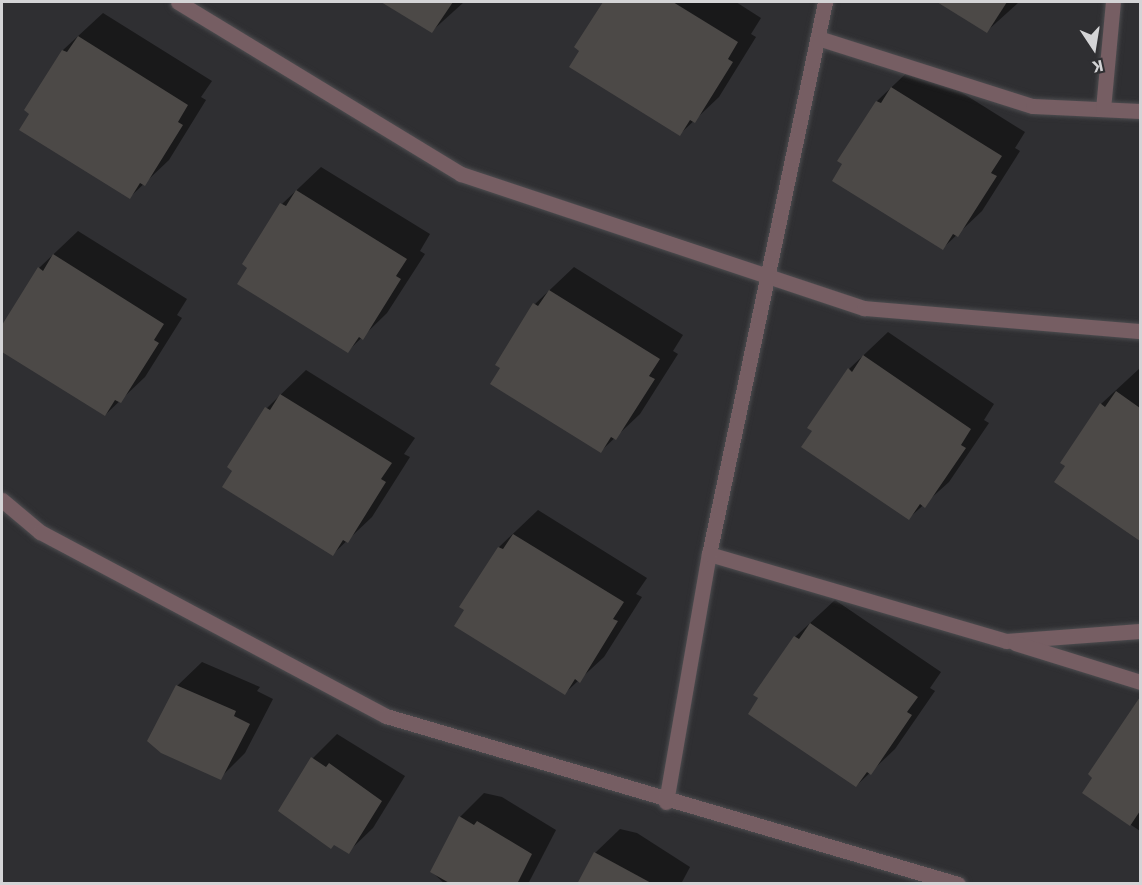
<!DOCTYPE html>
<html>
<head>
<meta charset="utf-8">
<style>
	body { margin:0 }
	#map { position:relative; width:1142px; height:885px; overflow:hidden; background:#2f2f32; font-family:"Fira Sans",sans-serif }
	div>[style] { position:absolute }
	[style*='--x'] { left:calc(var(--x)*1px); top:calc(var(--y)*1px); width:calc(var(--w)*1px); rotate:calc(var(--a)*1deg) }
	.shadow>* { inset:0; background:#0007 }
	.building>* { inset:0; background:#4c4947 }
	.roads { filter:drop-shadow(0 0 2px #4d4d50) drop-shadow(0 0 2px #4d4d50) }
	.minor>* { height:15px; margin:-7.5px; padding:0 7.5px; transform-origin:7.5px; border-radius:7.5px; background:#765e63 }
	span { translate:-50% -50%; white-space:nowrap; text-align:center; line-height:1.15; -webkit-text-stroke:4.5px #2f2f32; paint-order:stroke }
	.frame { position:absolute; inset:0; border:3px solid #d4d4d6; pointer-events:none }
	.north { position:absolute; left:1064px; top:18px; width:60px; height:60px; -webkit-text-stroke:4px #2f2f32; paint-order:stroke; rotate:168deg; font-size:16px; font-weight:700; line-height:24px; text-align:center; color:#d4d4d6 }
	.north::after { content:''; display:block; margin:auto; width:21px; height:27px; background:#d4d4d6; clip-path:polygon(50% 0,100% 100%,50% 72%,0 100%) }
</style>
</head>
<body>
<div id="map">
	<div class="shadow">
		<i style="clip-path:polygon(384px 2px,464px 2px,432px 31px)"></i>
		<i style="clip-path:polygon(604px 2px,736px 2px,761px 18px,751px 34px,756px 37px,719px 97px,680px 134px,576px 47px)"></i>
		<i style="clip-path:polygon(940px 2px,1019px 2px,987px 31px)"></i>
		<i style="clip-path:polygon(103px 13px,212px 81px,201px 97px,206px 100px,169px 160px,130px 197px,26px 110px,63px 50px)"></i>
		<i style="clip-path:polygon(916px 64px,1025px 132px,1015px 148px,1020px 151px,982px 211px,943px 248px,877px 101px)"></i>
		<i style="clip-path:polygon(321px 167px,430px 234px,420px 251px,425px 254px,387px 313px,348px 351px,282px 204px)"></i>
		<i style="clip-path:polygon(78px 231px,187px 299px,177px 315px,182px 318px,145px 377px,105px 415px,2px 350px,6px 331px,2px 328px,39px 268px)"></i>
		<i style="clip-path:polygon(574px 267px,683px 335px,673px 351px,678px 354px,640px 414px,601px 451px,535px 304px)"></i>
		<i style="clip-path:polygon(888px 332px,994px 404px,984px 420px,989px 423px,949px 482px,909px 518px,849px 369px)"></i>
		<i style="clip-path:polygon(1140px 368px,1140px 539px,1056px 482px,1101px 404px)"></i>
		<i style="clip-path:polygon(306px 370px,415px 438px,404px 454px,410px 457px,372px 517px,333px 554px,229px 467px,267px 408px)"></i>
		<i style="clip-path:polygon(538px 510px,647px 578px,636px 594px,642px 597px,604px 657px,565px 693px,499px 547px)"></i>
		<i style="clip-path:polygon(835px 600px,941px 672px,930px 688px,935px 691px,895px 749px,856px 786px,755px 695px,795px 637px)"></i>
		<i style="clip-path:polygon(202px 662px,260px 687px,257px 691px,273px 699px,245px 753px,220px 778px,177px 686px)"></i>
		<i style="clip-path:polygon(1140px 705px,1140px 831px,1084px 793px)"></i>
		<i style="clip-path:polygon(337px 734px,405px 776px,373px 828px,348px 852px,313px 758px)"></i>
		<i style="clip-path:polygon(484px 793px,502px 797px,556px 830px,528px 884px,445px 884px,432px 872px,460px 817px)"></i>
		<i style="clip-path:polygon(620px 829px,637px 833px,690px 867px,681px 884px,579px 884px,595px 853px)"></i>
	</div>
	<div class="building">
		<i style="clip-path:polygon(381px 2px,453px 2px,432px 33px)"></i>
		<i style="clip-path:polygon(603px 2px,673px 2px,738px 42px,728px 59px,733px 62px,695px 123px,690px 120px,680px 136px,569px 67px,579px 51px,574px 47px)"></i>
		<i style="clip-path:polygon(937px 2px,1007px 2px,987px 33px)"></i>
		<i style="clip-path:polygon(78px 36px,188px 105px,178px 122px,183px 125px,145px 186px,140px 183px,130px 199px,19px 130px,29px 114px,24px 110px,62px 50px,67px 52px)"></i>
		<i style="clip-path:polygon(891px 87px,1002px 156px,991px 173px,997px 176px,958px 237px,953px 234px,943px 250px,832px 181px,842px 164px,837px 161px,876px 101px,881px 103px)"></i>
		<i style="clip-path:polygon(296px 190px,407px 259px,396px 276px,401px 279px,363px 340px,359px 337px,348px 353px,237px 284px,247px 268px,242px 264px,280px 203px,286px 206px)"></i>
		<i style="clip-path:polygon(53px 254px,164px 324px,154px 340px,159px 343px,121px 403px,115px 400px,105px 416px,2px 352px,2px 325px,38px 267px,43px 271px)"></i>
		<i style="clip-path:polygon(549px 290px,660px 359px,649px 376px,655px 379px,616px 440px,611px 437px,601px 453px,490px 384px,500px 368px,495px 365px,533px 303px,538px 306px)"></i>
		<i style="clip-path:polygon(863px 355px,971px 429px,961px 445px,966px 448px,925px 508px,920px 504px,909px 520px,801px 447px,812px 431px,807px 428px,848px 368px,852px 372px)"></i>
		<i style="clip-path:polygon(1116px 391px,1140px 408px,1140px 541px,1054px 482px,1065px 466px,1060px 463px,1100px 403px,1105px 407px)"></i>
		<i style="clip-path:polygon(280px 394px,392px 463px,381px 479px,386px 482px,348px 543px,343px 540px,333px 556px,222px 487px,232px 471px,227px 467px,265px 407px,270px 410px)"></i>
		<i style="clip-path:polygon(513px 534px,624px 602px,613px 619px,618px 621px,580px 683px,575px 679px,565px 695px,454px 626px,464px 610px,459px 607px,498px 547px,503px 549px)"></i>
		<i style="clip-path:polygon(810px 623px,918px 697px,907px 712px,912px 715px,871px 775px,867px 772px,856px 787px,748px 714px,758px 698px,753px 695px,794px 636px,799px 639px)"></i>
		<i style="clip-path:polygon(176px 685px,236px 711px,234px 716px,250px 724px,221px 780px,161px 753px,147px 741px)"></i>
		<i style="clip-path:polygon(1140px 697px,1140px 811px,1130px 826px,1082px 793px,1092px 778px,1088px 774px)"></i>
		<i style="clip-path:polygon(311px 757px,326px 767px,329px 763px,382px 801px,349px 854px,334px 845px,331px 849px,278px 811px)"></i>
		<i style="clip-path:polygon(459px 816px,474px 825px,477px 821px,532px 854px,517px 884px,451px 884px,430px 872px)"></i>
		<i style="clip-path:polygon(594px 852px,653px 884px,577px 884px)"></i>
	</div>
	<div class="roads">
		<div class="minor">
			<i style="--x:178;--y:2;--w:331;--a:31.3"></i>
			<i style="--x:461;--y:174;--w:425;--a:18.4"></i>
			<i style="--x:864;--y:308;--w:277;--a:4.8"></i>
			<i style="--x:818;--y:38;--w:225;--a:17.6"></i>
			<i style="--x:1033;--y:106;--w:107;--a:2.7"></i>
			<i style="--x:1103;--y:109;--w:107;--a:-84.7"></i>
			<i style="--x:2;--y:500;--w:50;--a:40.1"></i>
			<i style="--x:40;--y:532;--w:392;--a:28"></i>
			<i style="--x:386;--y:716;--w:596;--a:16.37"></i>
			<i style="--x:709;--y:554;--w:309;--a:16.3"></i>
			<i style="--x:1006;--y:641;--w:134;--a:-4.3"></i>
			<i style="--x:1015;--y:643;--w:131;--a:17.3"></i>
			<i style="--x:666;--y:802;--w:252;--a:-80.2"></i>
			<i style="--x:709;--y:554;--w:564;--a:-78.13"></i>
		</div>
	</div>
	<div class="frame"></div>
	<div class="north">K</div>
</div>
</body>
</html>
